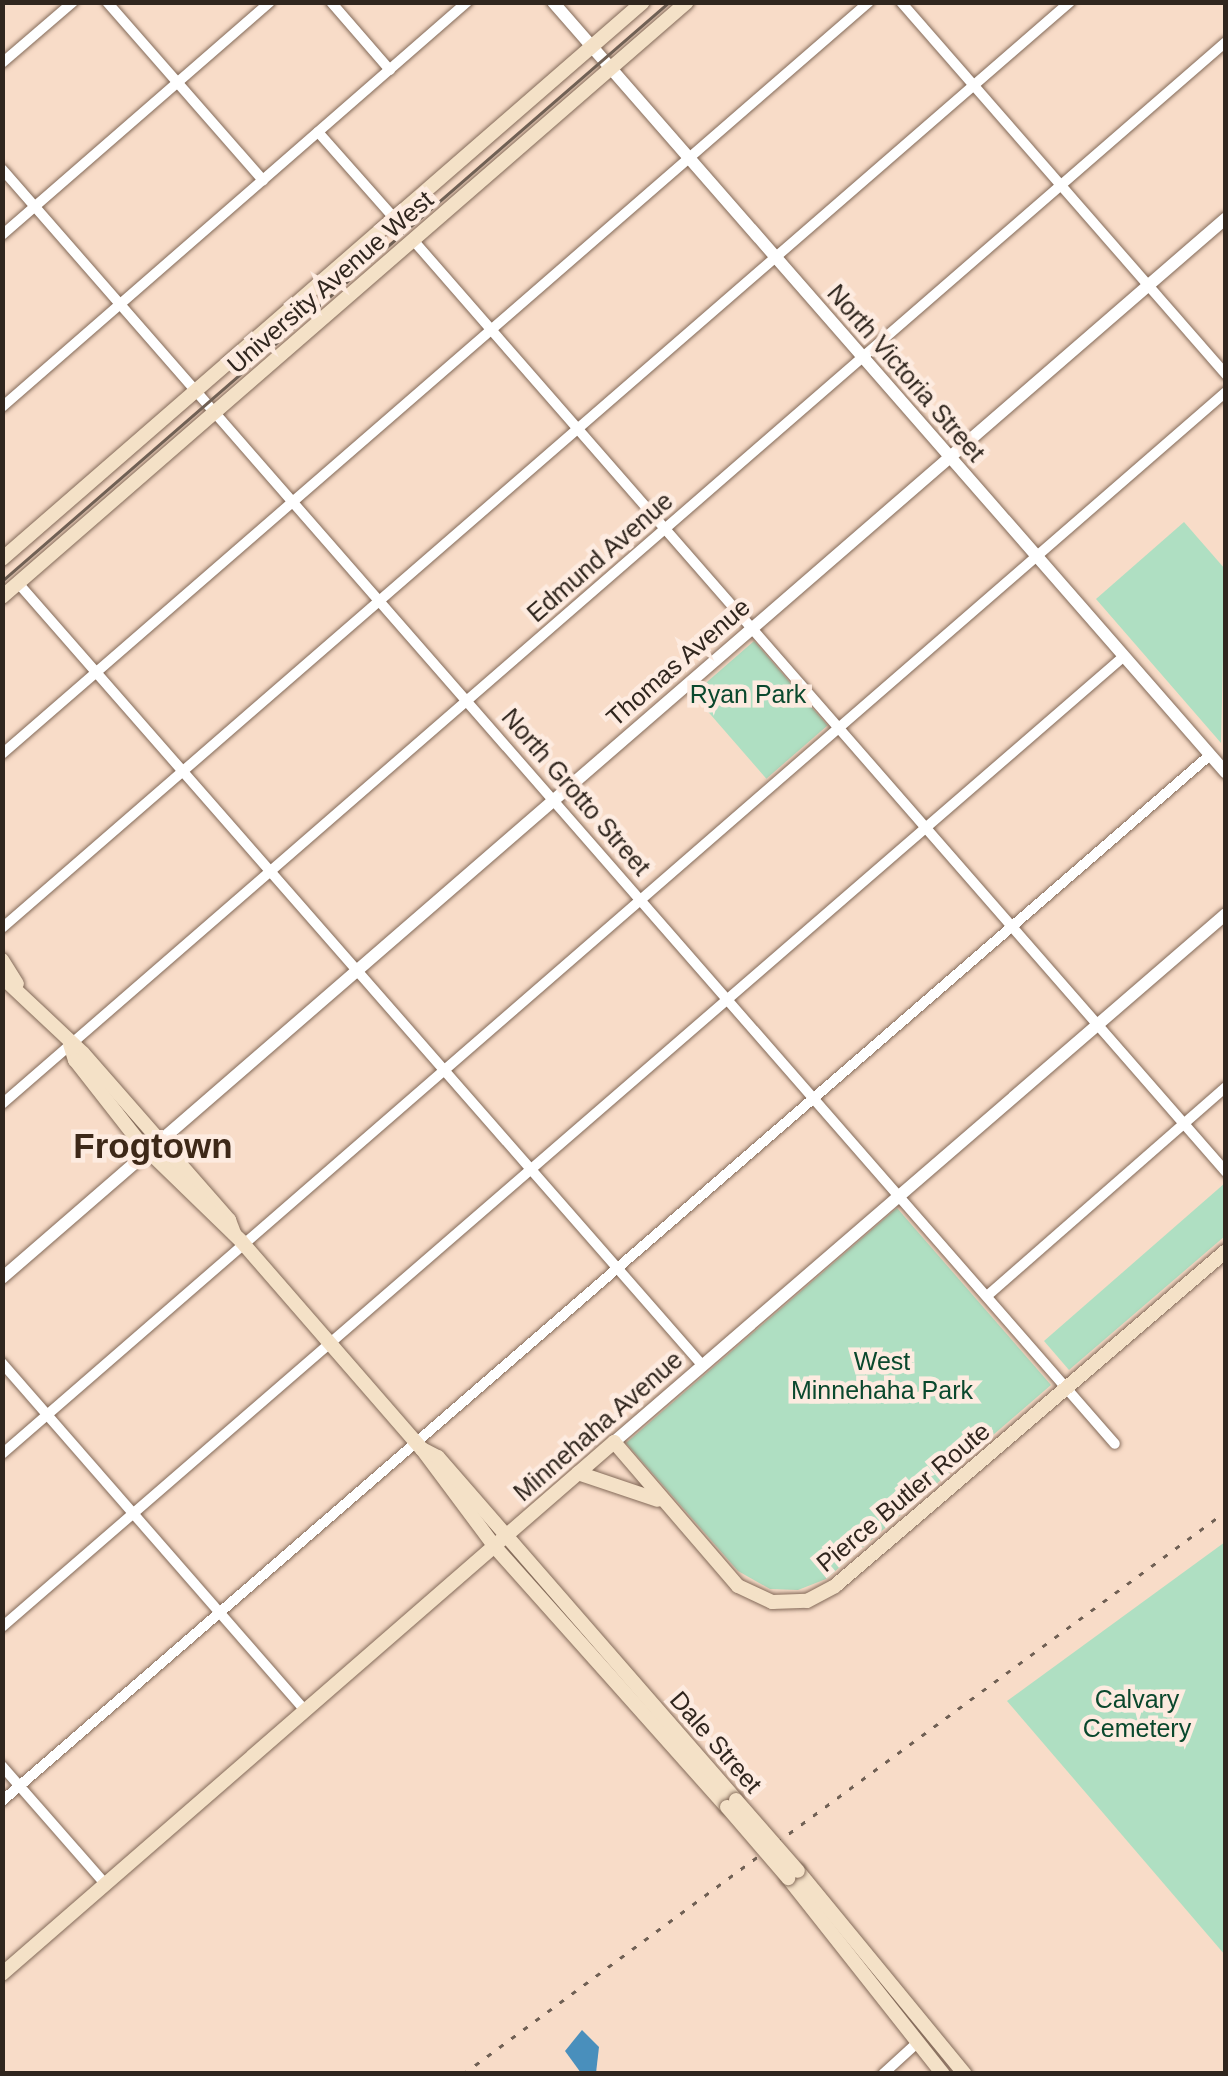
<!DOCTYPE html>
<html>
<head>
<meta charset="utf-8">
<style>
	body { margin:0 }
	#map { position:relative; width:1228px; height:2076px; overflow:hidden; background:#f8dcc8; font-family:Arial,sans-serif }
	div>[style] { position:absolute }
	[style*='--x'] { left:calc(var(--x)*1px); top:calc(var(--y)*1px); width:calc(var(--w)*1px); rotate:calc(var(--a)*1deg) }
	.green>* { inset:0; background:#afdfc2; transform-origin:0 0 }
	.water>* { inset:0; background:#498fbc }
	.roads { filter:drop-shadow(0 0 2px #836a59) drop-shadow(0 0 2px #836a59) }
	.minor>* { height:10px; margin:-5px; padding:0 5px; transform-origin:5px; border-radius:5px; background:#fff }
	.tertiary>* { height:12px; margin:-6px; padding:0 6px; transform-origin:6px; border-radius:6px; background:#fff }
	.secondary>* { height:14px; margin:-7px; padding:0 7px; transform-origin:7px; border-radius:7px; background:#f4e1c7 }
	.tram>* { height:2.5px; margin:-1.25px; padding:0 1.25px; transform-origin:1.25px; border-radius:1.25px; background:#706054 }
	.rail>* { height:2.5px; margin-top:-1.25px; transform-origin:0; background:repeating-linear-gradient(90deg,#706054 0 5px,transparent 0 15px) }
	.bridges { filter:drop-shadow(0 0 2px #836a59) drop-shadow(0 0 2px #836a59) }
	.secondary-bridge>* { height:14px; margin:-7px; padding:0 7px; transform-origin:7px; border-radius:7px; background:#f4e1c7 }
	span { translate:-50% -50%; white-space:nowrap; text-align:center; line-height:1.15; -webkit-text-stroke:9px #fdebe0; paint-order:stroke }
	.street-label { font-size:25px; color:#30261e }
	.park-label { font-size:25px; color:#0a482d }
	.district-label { font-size:35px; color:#3d2818; font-weight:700 }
	.frame { position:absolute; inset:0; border:5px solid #30261e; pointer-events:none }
</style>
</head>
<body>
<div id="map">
	<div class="green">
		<i style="clip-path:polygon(1184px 522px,1225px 569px,1221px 743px,1096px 599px)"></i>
		<i style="left:754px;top:641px;width:112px;height:81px;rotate:49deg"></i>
		<i style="clip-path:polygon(1225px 1183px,1225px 1236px,1069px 1370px,1044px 1341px)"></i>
		<i style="clip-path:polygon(897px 1208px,1051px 1385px,826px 1579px,798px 1590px,770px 1589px,738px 1571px,626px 1443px)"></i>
		<i style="clip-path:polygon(1225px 1542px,1225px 1955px,1007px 1701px)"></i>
	</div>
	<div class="water">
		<i style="clip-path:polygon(582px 2030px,599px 2047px,596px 2073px,581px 2073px,565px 2051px)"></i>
	</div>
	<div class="roads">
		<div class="minor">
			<i style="--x:107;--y:2;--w:237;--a:48.8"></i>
			<i style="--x:331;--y:2;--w:90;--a:49.1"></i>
			<i style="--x:901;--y:2;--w:495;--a:48.9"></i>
			<i style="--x:2;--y:63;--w:94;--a:-40.7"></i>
			<i style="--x:318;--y:132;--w:115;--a:48.5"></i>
			<i style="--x:2;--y:169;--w:1692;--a:48.88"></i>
			<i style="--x:2;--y:235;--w:355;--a:-41"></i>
			<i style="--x:413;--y:240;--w:1237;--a:48.9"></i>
			<i style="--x:2;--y:407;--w:617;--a:-41.05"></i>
			<i style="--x:18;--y:583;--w:1039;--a:48.82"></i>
			<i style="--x:2;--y:754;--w:1148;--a:-40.94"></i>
			<i style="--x:2;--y:928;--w:1414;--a:-40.93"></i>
			<i style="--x:2;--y:1104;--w:1620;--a:-40.95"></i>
			<i style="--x:987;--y:1296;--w:317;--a:-41.2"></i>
			<i style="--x:2;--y:1363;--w:462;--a:48.9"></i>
			<i style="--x:2;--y:1454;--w:1620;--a:-40.95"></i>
			<i style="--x:2;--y:1627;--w:1484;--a:-40.87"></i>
			<i style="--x:2;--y:1766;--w:158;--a:48.8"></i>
			<i style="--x:2;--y:1801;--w:1598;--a:-40.89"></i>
			<i style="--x:883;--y:2074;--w:46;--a:-42.4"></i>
		</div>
		<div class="tertiary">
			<i style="--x:553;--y:2;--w:1023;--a:48.88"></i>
			<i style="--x:2;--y:1278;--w:1619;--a:-40.89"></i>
			<i style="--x:614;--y:1442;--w:808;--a:-40.79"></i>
		</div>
		<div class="secondary">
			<i style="--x:2;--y:559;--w:849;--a:-40.99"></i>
			<i style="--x:2;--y:597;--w:907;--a:-40.98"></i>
			<i style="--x:2;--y:960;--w:28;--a:58"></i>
			<i style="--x:2;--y:977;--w:111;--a:43.2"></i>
			<i style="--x:83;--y:1053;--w:222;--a:48.8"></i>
			<i style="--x:229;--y:1220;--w:14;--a:69"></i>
			<i style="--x:70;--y:1044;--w:17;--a:73"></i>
			<i style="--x:75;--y:1060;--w:105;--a:51.9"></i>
			<i style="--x:140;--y:1143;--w:141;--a:44.1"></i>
			<i style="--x:241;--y:1241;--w:276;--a:49"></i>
			<i style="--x:422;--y:1449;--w:122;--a:53.3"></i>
			<i style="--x:495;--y:1547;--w:348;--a:48.3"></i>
			<i style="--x:422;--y:1449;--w:18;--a:27"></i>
			<i style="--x:438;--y:1457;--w:454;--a:49"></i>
			<i style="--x:578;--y:1473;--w:84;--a:18.6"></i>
			<i style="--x:798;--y:1871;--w:263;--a:50.6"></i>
			<i style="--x:788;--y:1878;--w:250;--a:51.7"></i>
			<i style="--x:2;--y:1974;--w:811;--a:-41"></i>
			<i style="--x:614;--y:1442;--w:190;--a:49.3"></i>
			<i style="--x:738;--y:1586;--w:38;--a:25"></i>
			<i style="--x:772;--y:1602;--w:35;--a:-2"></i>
			<i style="--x:807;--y:1601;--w:32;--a:-28"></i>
			<i style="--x:835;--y:1586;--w:515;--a:-40.59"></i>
		</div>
	</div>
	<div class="tram">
		<i style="--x:2;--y:581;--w:883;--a:-40.96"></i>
	</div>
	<div class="rail">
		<i style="--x:463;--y:2074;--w:948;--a:-36.42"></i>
	</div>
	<div class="bridges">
		<div class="secondary-bridge">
			<i style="--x:736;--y:1800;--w:94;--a:48.9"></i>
			<i style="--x:727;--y:1807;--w:94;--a:49.3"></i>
		</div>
	</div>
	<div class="street-label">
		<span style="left:330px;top:282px;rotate:-41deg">University Avenue West</span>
		<span style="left:906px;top:373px;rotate:49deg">North Victoria Street</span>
		<span style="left:600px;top:557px;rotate:-41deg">Edmund Avenue</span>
		<span style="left:678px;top:662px;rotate:-41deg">Thomas Avenue</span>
		<span style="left:576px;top:792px;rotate:49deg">North Grotto Street</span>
		<span style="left:598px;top:1426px;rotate:-41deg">Minnehaha Avenue</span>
		<span style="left:903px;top:1497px;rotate:-40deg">Pierce Butler Route</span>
		<span style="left:716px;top:1742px;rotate:49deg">Dale Street</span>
	</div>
	<div class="park-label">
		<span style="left:748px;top:694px">Ryan Park</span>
		<span style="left:882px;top:1376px">West<br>Minnehaha Park</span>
		<span style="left:1137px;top:1714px">Calvary<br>Cemetery</span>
	</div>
	<div class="district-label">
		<span style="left:153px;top:1146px">Frogtown</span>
	</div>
	<div class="frame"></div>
</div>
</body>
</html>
